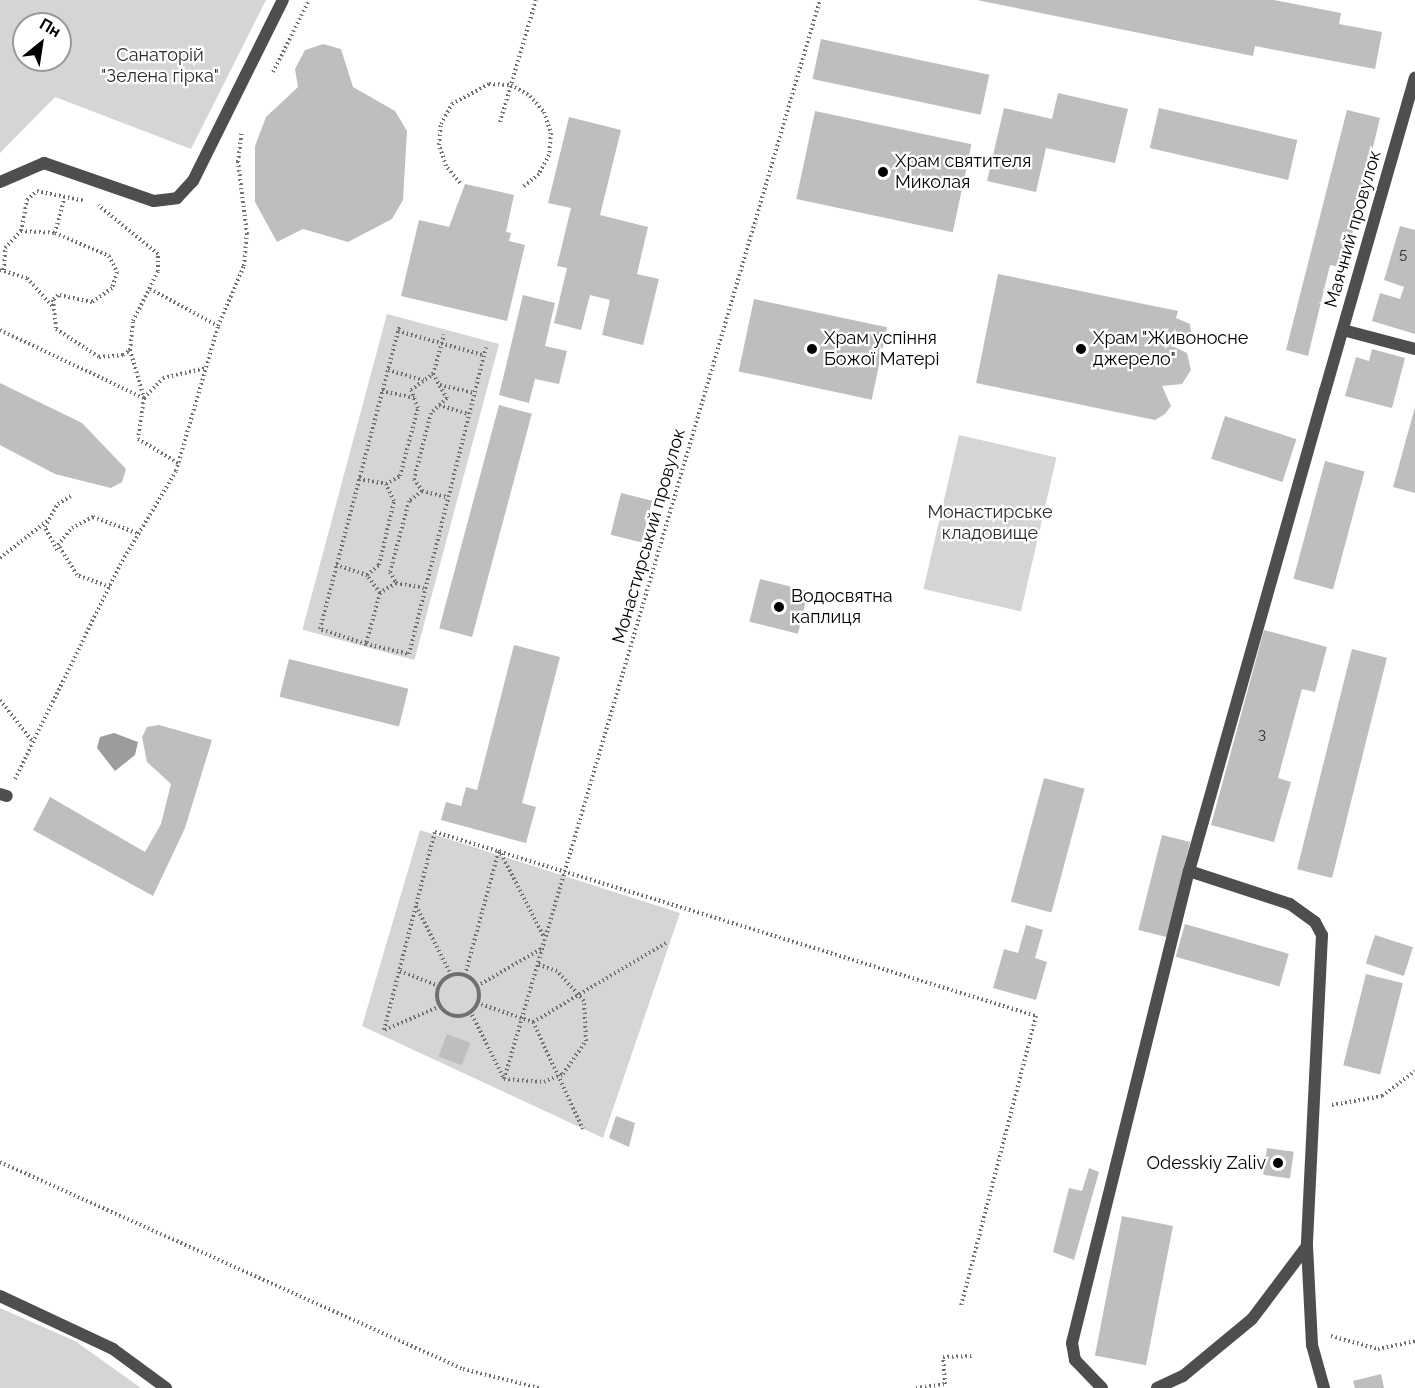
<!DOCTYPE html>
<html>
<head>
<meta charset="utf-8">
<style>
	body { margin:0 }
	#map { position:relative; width:1415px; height:1388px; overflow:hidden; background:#fff; font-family:Raleway,sans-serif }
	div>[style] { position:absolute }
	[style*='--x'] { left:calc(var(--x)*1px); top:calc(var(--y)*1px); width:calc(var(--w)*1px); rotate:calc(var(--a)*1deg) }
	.green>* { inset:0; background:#d5d5d5; transform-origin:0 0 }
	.water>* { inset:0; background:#9c9c9c }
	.building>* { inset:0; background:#bebebe; transform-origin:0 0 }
	.path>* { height:4px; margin-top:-2px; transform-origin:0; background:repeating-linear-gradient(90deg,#707070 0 1.5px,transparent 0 4.5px) }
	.path>.ring { margin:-2px; padding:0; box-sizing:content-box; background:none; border:4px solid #707070; border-radius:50% }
	.service>* { height:12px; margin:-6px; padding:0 6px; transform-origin:6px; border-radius:6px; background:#4e4e4e }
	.minor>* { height:12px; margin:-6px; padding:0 6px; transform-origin:6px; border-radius:6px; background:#4e4e4e }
	.dots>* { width:16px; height:16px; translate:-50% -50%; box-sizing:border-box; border:3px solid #fff; border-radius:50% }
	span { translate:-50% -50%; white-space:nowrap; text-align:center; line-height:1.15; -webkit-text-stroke:4.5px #fff; paint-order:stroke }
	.number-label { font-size:15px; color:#303030 }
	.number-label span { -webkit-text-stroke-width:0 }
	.park-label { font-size:18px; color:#2c2c2c }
	.poi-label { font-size:18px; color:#000 }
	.left { translate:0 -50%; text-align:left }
	.right { translate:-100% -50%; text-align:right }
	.street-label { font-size:18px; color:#000 }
	.north { position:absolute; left:12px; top:12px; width:60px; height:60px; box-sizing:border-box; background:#fff; border:2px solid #999; border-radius:50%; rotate:30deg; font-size:16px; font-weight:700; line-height:24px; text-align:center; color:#000 }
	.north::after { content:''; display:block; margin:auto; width:21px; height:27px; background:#000; clip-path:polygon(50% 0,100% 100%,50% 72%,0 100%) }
</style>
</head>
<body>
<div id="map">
	<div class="green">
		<i style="clip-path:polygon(evenodd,0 0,266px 0,191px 149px,55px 97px,0 153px,0 0,24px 24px,60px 24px,60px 60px,24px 60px,24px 24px)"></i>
		<i style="left:387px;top:314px;width:116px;height:327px;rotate:15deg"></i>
		<i style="left:959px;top:435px;width:100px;height:158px;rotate:13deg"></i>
		<i style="clip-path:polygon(420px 830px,680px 913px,603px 1138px,362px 1026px)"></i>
		<i style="clip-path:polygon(0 1308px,75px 1341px,141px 1388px,0 1388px)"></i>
	</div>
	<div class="water">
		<i style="clip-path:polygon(114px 733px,138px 742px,135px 755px,115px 771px,97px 748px,100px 737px)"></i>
	</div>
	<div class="building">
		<i style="clip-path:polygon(977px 0,1274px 0,1341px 13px,1339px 24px,1382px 32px,1375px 69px,1255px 46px,1253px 56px)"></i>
		<i style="left:821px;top:39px;width:172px;height:41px;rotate:12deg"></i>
		<i style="clip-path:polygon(323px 44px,341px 49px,353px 87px,395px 111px,407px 131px,403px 200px,392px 219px,348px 242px,303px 229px,277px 242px,255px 202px,255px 146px,266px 117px,298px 87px,295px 69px,305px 50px)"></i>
		<i style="clip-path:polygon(1058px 93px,1128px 109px,1115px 163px,1046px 148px,1036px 192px,987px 181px,1004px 108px,1052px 119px)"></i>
		<i style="left:1159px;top:108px;width:142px;height:41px;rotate:13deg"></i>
		<i style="clip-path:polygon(1347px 110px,1380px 118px,1344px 268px,1330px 265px,1308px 356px,1286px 350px)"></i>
		<i style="left:815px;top:111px;width:160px;height:90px;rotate:12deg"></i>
		<i style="clip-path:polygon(569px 117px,621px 130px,600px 215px,648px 227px,637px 274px,659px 279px,643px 345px,602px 335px,610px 300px,590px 295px,581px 330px,554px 323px,567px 268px,557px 266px,571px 208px,548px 203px)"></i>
		<i style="clip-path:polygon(465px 184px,514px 195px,506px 232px,511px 233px,509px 241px,525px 245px,507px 321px,401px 296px,419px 220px,449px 227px)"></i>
		<i style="clip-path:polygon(1400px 226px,1415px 230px,1415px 334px,1372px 321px,1380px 293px,1400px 299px,1404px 287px,1384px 280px)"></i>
		<i style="clip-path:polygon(998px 274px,1178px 311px,1176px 318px,1190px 324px,1191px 334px,1185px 343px,1170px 345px,1187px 353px,1191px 370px,1182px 384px,1162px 386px,1171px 406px,1165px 414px,1155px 420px,976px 383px)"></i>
		<i style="clip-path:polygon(523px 295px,555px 303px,545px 346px,567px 351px,559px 384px,535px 379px,529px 403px,499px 395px)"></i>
		<i style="left:754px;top:299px;width:136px;height:74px;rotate:12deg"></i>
		<i style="clip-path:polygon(1372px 349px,1405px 358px,1392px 408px,1345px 396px,1356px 357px,1369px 361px)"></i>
		<i style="clip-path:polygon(0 383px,82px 423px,126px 469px,122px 482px,111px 488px,55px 474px,0 445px)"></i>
		<i style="left:499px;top:405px;width:34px;height:231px;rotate:15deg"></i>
		<i style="clip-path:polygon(1415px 407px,1415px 493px,1393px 487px)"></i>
		<i style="left:1225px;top:416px;width:75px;height:45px;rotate:18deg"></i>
		<i style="left:1325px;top:461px;width:41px;height:122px;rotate:15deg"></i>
		<i style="left:621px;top:493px;width:32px;height:43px;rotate:14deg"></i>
		<i style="left:760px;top:579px;width:50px;height:44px;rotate:14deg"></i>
		<i style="clip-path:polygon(1264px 630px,1327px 647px,1315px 692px,1302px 689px,1278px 778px,1291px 782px,1274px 842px,1211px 825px)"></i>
		<i style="clip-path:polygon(514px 645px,560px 657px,522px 803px,536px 807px,526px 843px,441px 820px,446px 802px,461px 806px,466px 787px,477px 790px)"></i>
		<i style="left:1352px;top:649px;width:36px;height:227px;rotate:14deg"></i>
		<i style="left:289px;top:659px;width:123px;height:39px;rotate:14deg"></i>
		<i style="clip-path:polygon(159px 725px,212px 740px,185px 828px,153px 896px,33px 830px,50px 797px,145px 852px,161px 824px,171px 784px,147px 762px,142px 737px,147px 727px)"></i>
		<i style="left:1044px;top:778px;width:42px;height:128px;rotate:15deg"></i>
		<i style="left:1162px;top:835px;width:29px;height:98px;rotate:14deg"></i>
		<i style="left:1185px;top:924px;width:108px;height:34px;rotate:16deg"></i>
		<i style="clip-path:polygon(1026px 925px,1043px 930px,1035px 958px,1047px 962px,1036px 1000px,993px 988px,1004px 949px,1018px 953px)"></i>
		<i style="left:1375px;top:935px;width:40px;height:30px;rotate:18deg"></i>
		<i style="left:1366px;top:974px;width:38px;height:94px;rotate:14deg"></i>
		<i style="left:447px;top:1034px;width:25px;height:24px;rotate:21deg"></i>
		<i style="clip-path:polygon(616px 1116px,635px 1123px,629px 1147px,609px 1138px)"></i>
		<i style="left:1267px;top:1148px;width:27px;height:27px;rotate:8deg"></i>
		<i style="clip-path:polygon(1089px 1168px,1099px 1172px,1074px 1260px,1053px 1252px,1069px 1188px,1082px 1191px)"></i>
		<i style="left:1122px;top:1216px;width:52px;height:142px;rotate:11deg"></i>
		<i style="clip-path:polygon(1381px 1374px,1384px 1388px,1355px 1388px,1353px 1381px)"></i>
	</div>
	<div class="path">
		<i style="--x:273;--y:72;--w:80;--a:-63.4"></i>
		<i style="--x:500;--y:122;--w:127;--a:-73.6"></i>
		<i style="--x:460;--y:183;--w:22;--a:-129"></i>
		<i style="--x:446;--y:166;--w:22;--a:-108"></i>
		<i style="--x:439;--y:145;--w:21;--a:-85"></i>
		<i style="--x:441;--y:124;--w:23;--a:-61"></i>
		<i style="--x:452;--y:104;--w:42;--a:-28.4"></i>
		<i style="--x:489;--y:84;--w:22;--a:3"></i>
		<i style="--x:511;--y:85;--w:22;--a:30"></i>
		<i style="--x:530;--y:96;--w:21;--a:49"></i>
		<i style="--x:544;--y:112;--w:22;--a:72"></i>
		<i style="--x:551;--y:133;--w:22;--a:95"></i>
		<i style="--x:549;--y:155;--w:21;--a:118"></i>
		<i style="--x:539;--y:174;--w:22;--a:141"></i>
		<i style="--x:21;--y:231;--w:32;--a:-79"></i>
		<i style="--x:27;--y:200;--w:13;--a:-42"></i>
		<i style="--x:37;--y:191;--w:49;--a:11.8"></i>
		<i style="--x:55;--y:233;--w:34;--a:-75"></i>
		<i style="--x:0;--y:270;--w:28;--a:17"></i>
		<i style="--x:27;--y:278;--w:39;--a:48"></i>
		<i style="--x:4;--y:270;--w:22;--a:-87"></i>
		<i style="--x:5;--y:248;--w:23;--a:-47"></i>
		<i style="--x:21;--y:231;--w:34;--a:3"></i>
		<i style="--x:55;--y:233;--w:59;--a:23.1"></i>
		<i style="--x:109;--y:256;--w:18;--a:63"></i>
		<i style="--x:117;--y:272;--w:17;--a:107"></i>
		<i style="--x:112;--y:288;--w:24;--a:145"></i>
		<i style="--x:92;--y:302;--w:35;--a:-168"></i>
		<i style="--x:58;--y:295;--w:7;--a:135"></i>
		<i style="--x:53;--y:300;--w:29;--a:84"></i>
		<i style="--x:56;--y:329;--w:51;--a:33.1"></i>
		<i style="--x:99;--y:357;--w:24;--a:-5"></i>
		<i style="--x:123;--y:355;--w:9;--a:-36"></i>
		<i style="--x:130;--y:350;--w:29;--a:-84"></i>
		<i style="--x:133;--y:321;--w:56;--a:-63.4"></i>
		<i style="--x:158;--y:271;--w:17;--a:-90"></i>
		<i style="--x:158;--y:254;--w:77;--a:-140.8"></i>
		<i style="--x:150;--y:289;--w:77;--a:28.6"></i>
		<i style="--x:0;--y:330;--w:159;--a:25.3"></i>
		<i style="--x:398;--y:331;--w:88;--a:15.8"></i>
		<i style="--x:130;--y:350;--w:50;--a:73.7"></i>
		<i style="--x:144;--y:398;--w:41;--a:98.3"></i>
		<i style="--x:138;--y:439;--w:47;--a:31"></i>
		<i style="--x:388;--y:370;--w:37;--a:16"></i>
		<i style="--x:433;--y:374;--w:28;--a:60"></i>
		<i style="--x:447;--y:398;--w:22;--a:137"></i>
		<i style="--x:431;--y:413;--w:68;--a:104.4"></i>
		<i style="--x:414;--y:479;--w:14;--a:56"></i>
		<i style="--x:422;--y:491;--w:16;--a:142"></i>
		<i style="--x:409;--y:501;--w:73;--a:105"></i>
		<i style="--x:390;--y:572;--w:13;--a:61"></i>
		<i style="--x:396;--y:583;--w:19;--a:148"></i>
		<i style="--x:380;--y:593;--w:22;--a:-126"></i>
		<i style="--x:367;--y:575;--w:16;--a:-40"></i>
		<i style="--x:379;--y:565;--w:66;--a:-76.8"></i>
		<i style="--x:394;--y:501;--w:19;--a:-115"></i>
		<i style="--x:386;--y:484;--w:16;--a:-30"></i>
		<i style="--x:400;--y:476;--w:70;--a:-75.2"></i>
		<i style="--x:418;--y:408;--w:19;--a:-111"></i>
		<i style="--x:411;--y:390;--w:27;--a:-36"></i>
		<i style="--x:433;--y:374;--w:41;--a:-74.2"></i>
		<i style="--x:440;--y:385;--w:35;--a:13"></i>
		<i style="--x:382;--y:391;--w:33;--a:12"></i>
		<i style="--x:144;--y:398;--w:28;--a:-46"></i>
		<i style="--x:163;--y:378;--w:44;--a:-13.1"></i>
		<i style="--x:439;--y:405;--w:31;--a:17"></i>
		<i style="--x:359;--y:479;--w:27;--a:10"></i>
		<i style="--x:422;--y:491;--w:25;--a:14"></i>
		<i style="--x:57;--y:550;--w:26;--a:-118"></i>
		<i style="--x:45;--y:527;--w:26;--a:-61"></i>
		<i style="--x:58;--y:504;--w:15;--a:-32"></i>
		<i style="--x:0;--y:558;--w:60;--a:-38.2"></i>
		<i style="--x:336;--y:565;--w:33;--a:18"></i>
		<i style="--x:396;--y:583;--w:28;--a:10"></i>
		<i style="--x:110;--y:587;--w:35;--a:-160"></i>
		<i style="--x:77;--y:575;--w:36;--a:-122"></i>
		<i style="--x:58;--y:545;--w:22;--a:-51"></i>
		<i style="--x:72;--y:528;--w:24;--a:-28"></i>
		<i style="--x:93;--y:517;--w:50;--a:19.9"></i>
		<i style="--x:380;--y:593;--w:53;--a:105.4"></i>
		<i style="--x:366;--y:644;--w:44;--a:13.1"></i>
		<i style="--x:409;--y:654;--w:316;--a:-75.9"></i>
		<i style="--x:366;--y:644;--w:48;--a:-161.9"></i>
		<i style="--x:320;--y:629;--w:315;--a:-75.3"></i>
		<i style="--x:0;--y:700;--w:53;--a:51.8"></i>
		<i style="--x:15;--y:779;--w:238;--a:-63.9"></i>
		<i style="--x:120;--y:565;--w:109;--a:-59.2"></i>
		<i style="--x:176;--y:471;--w:151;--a:-73.8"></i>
		<i style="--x:218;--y:326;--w:65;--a:-66.6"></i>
		<i style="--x:244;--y:266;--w:32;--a:-85"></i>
		<i style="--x:247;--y:234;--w:73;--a:-97.1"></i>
		<i style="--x:238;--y:162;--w:31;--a:-83"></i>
		<i style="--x:499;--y:850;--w:98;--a:62.7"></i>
		<i style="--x:416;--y:906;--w:77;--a:63.1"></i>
		<i style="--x:400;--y:971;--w:42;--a:21"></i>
		<i class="ring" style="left:437px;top:974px;width:38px;height:38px"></i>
		<i style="--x:465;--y:975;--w:130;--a:-74.8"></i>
		<i style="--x:477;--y:986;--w:74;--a:-30"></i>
		<i style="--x:477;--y:1003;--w:59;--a:18.7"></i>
		<i style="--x:533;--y:1022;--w:156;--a:-30.8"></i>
		<i style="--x:470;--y:1011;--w:76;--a:63.4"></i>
		<i style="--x:504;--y:1079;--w:40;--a:4.3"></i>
		<i style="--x:544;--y:1082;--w:21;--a:-23"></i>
		<i style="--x:563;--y:1074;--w:40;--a:-55.1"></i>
		<i style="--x:586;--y:1041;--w:40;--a:-92.9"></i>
		<i style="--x:584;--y:1001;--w:40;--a:-132"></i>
		<i style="--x:557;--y:971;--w:21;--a:-161"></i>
		<i style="--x:533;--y:1022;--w:118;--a:65"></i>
		<i style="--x:384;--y:1030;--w:204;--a:-75.6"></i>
		<i style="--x:435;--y:832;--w:629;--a:17.02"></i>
		<i style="--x:1036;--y:1016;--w:301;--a:104.5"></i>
		<i style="--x:385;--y:1030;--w:60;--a:-23.6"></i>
		<i style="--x:504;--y:1079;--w:1124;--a:-73.68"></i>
		<i style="--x:1332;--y:1105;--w:51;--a:-10.2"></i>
		<i style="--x:1382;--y:1096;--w:41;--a:-37.1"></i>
		<i style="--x:0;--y:1162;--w:507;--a:24.09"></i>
		<i style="--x:463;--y:1369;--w:78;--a:14"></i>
		<i style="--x:1331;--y:1336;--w:49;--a:15.5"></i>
		<i style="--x:1378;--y:1349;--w:38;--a:-12"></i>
		<i style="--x:916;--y:1388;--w:29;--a:-8"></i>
		<i style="--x:945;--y:1384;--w:27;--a:-94"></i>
		<i style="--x:943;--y:1357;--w:29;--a:-2"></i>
	</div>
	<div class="service">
		<i style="--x:0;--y:182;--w:48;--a:-23.4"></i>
		<i style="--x:44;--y:163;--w:116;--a:19.1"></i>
		<i style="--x:154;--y:201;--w:23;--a:-7"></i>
		<i style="--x:177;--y:198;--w:23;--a:-47"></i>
		<i style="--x:193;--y:181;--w:202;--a:-63.6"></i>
		<i style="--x:1343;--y:330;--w:74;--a:14.8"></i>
		<i style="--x:0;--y:794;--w:7;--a:16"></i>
		<i style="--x:1189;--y:871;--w:106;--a:18.1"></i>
		<i style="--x:1290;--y:904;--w:31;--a:36"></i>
		<i style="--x:1315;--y:922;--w:15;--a:62"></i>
		<i style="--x:1322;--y:935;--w:311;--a:92.8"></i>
		<i style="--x:1307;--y:1246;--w:99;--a:87.1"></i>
		<i style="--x:1312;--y:1345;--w:45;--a:74.4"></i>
		<i style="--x:0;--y:1296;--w:125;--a:25.1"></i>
		<i style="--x:113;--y:1349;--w:66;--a:36.3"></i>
		<i style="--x:1102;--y:1388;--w:39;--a:-134"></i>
		<i style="--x:1075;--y:1360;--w:17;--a:-100"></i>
		<i style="--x:1072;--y:1343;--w:486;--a:-76.1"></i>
		<i style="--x:1189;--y:871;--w:499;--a:-74.2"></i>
		<i style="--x:1157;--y:1388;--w:29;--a:-25"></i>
		<i style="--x:1183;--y:1376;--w:89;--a:-39.6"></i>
		<i style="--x:1252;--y:1319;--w:91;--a:-53"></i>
	</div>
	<div class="minor">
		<i style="--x:1325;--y:391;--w:326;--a:-74"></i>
	</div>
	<div class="dots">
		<i style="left:883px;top:172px;background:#000"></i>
		<i style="left:812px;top:349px;background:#000"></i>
		<i style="left:1081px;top:349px;background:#000"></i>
		<i style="left:779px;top:607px;background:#000"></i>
		<i style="left:1278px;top:1163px;background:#000"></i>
	</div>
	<div class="number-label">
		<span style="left:1403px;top:255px">5</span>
		<span style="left:1262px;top:735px">3</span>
	</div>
	<div class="park-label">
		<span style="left:160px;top:66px">Санаторій<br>"Зелена гірка"</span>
		<span style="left:990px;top:523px">Монастирське<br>кладовище</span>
	</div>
	<div class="poi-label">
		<span class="left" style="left:895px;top:172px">Храм святителя<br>Миколая</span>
		<span class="left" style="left:824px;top:349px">Храм успіння<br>Божої Матері</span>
		<span class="left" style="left:1093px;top:349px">Храм "Живоносне<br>джерело"</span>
		<span class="left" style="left:791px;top:607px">Водосвятна<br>каплиця</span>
		<span class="right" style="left:1266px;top:1163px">Odesskiy Zaliv</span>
	</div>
	<div class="street-label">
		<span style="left:1353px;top:229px;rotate:-74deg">Маячний провулок</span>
		<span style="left:649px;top:536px;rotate:-74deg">Монастирський провулок</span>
	</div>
	<div class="north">Пн</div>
</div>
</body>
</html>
